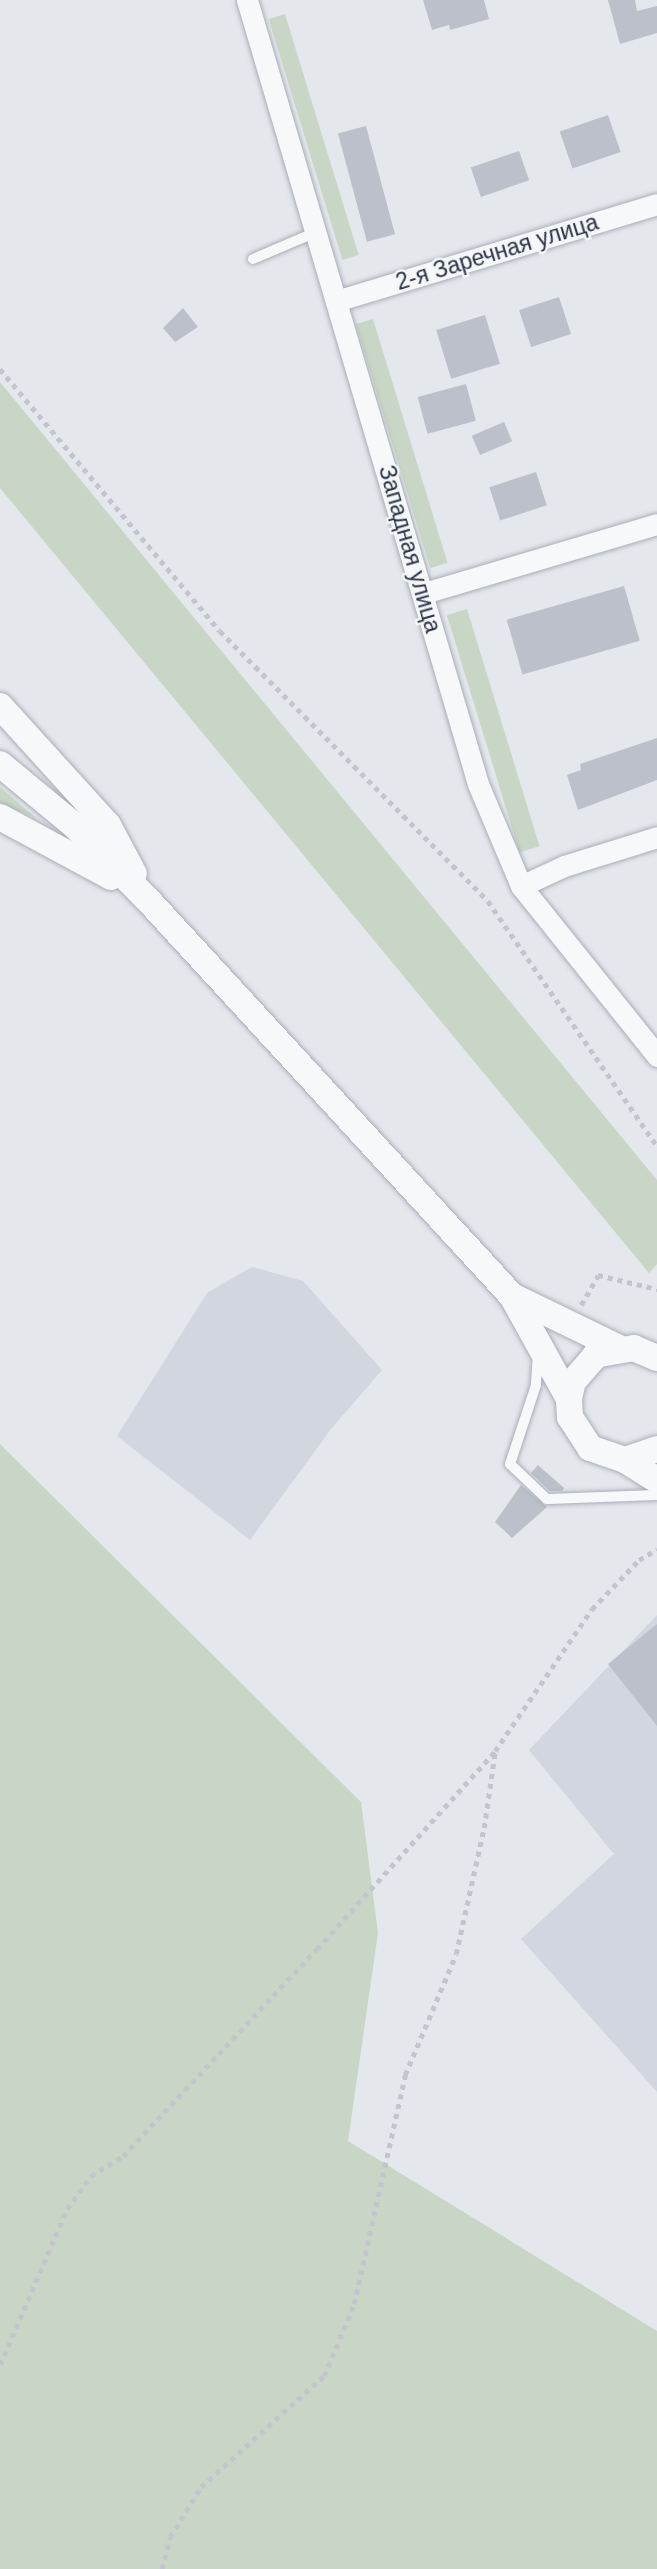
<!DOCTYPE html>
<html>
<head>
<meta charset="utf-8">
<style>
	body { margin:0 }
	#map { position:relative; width:657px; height:2569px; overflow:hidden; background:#e4e7ec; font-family:Arial,sans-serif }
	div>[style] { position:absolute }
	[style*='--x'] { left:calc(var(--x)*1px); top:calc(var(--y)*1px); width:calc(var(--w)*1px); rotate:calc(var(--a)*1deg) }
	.built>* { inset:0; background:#d2d6de }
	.green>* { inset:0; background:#c9d6c5; transform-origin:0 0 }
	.building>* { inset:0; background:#bbc0ca; transform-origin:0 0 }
	.path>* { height:4.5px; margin-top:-2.25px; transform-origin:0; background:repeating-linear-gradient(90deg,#c2c5cb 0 5px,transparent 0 10px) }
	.roads { filter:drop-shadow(0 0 2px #a9aeb7) drop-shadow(0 0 2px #a9aeb7) }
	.service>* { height:10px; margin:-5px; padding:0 5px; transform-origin:5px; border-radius:5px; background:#f7f8fa }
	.minor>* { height:21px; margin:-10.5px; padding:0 10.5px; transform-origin:10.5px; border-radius:10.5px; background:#f7f8fa }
	.tertiary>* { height:26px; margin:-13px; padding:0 13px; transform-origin:13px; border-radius:13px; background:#f7f8fa }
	span { translate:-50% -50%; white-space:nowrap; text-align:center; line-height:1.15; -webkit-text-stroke:5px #f4f6f9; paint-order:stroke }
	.street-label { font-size:23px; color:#2b3445 }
</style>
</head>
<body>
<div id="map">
	<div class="built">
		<i style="clip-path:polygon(252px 1267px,303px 1281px,382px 1370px,331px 1429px,250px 1540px,117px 1436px,207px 1293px)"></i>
		<i style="clip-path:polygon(657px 1615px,657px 2092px,521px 1939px,614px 1854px,529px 1750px)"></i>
	</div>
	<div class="green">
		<i style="left:285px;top:14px;width:252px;height:17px;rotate:73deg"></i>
		<i style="left:373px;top:319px;width:255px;height:18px;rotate:73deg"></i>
		<i style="clip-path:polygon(0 382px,657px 1180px,657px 1264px,649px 1273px,0 488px)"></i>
		<i style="left:467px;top:609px;width:248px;height:21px;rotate:73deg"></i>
		<i style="clip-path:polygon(0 787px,36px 818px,0 803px)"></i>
		<i style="clip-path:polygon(0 1444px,361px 1802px,378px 1933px,348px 2141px,657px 2331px,657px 2569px,0 2569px)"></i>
	</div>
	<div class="building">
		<i style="clip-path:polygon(423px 0,484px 0,489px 19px,450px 30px,449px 25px,432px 30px)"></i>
		<i style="clip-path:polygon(608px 0,635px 0,637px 11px,657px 6px,657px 33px,620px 44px)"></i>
		<i style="left:608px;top:115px;width:39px;height:51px;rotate:71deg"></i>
		<i style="left:366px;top:126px;width:112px;height:29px;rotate:75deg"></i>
		<i style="left:519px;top:151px;width:31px;height:51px;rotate:71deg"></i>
		<i style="left:559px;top:297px;width:39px;height:42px;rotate:72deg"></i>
		<i style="clip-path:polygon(183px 308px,198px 327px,175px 342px,163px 328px)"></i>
		<i style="left:485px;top:315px;width:51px;height:51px;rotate:73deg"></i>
		<i style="left:466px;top:384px;width:38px;height:50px;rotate:75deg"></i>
		<i style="left:504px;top:422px;width:21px;height:35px;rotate:67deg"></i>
		<i style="left:536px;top:472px;width:35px;height:49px;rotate:72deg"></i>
		<i style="left:624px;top:586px;width:57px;height:122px;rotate:74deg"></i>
		<i style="clip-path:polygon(657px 738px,657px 780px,578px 810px,567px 775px,581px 770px,580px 764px)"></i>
		<i style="clip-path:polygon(538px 1465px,564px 1488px,562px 1491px,550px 1491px,531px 1473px)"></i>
		<i style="clip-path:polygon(521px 1485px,547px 1507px,512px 1538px,495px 1522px)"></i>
		<i style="clip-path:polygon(657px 1624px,657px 1726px,608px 1664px)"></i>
	</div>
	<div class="path">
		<i style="--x:0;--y:369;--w:342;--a:50"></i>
		<i style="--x:220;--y:631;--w:380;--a:45.2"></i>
		<i style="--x:488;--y:901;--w:298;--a:55.4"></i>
		<i style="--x:581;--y:1305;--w:34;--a:-60"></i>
		<i style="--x:598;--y:1275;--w:61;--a:13.3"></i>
		<i style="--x:0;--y:2365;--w:170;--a:-66.8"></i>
		<i style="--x:67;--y:2209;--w:41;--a:-54"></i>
		<i style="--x:91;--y:2176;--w:38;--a:-32"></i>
		<i style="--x:123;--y:2156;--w:284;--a:-46.9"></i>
		<i style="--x:317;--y:1949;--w:266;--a:-48"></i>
		<i style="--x:495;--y:1751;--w:172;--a:-55.7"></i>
		<i style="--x:592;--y:1609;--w:68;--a:-46.2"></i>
		<i style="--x:639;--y:1560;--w:21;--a:-31"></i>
		<i style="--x:162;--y:2569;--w:33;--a:-76"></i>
		<i style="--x:170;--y:2537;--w:59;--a:-58.2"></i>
		<i style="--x:201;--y:2487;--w:166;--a:-42.1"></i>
		<i style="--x:324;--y:2376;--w:78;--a:-67.4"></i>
		<i style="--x:354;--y:2304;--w:235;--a:-77.4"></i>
		<i style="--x:405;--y:2075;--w:131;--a:-67.1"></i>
		<i style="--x:456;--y:1954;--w:129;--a:-77.5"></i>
		<i style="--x:484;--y:1828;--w:77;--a:-81.8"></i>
	</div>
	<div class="roads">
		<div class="service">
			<i style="--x:253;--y:259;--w:66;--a:-23.1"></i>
			<i style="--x:538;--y:1354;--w:31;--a:94"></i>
			<i style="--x:536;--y:1385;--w:83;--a:108.2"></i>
			<i style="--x:510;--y:1464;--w:51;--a:43.4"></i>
			<i style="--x:547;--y:1499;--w:110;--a:-2.1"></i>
		</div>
		<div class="minor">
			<i style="--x:247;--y:0;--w:817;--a:73.58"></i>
			<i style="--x:478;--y:784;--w:111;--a:67.1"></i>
			<i style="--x:521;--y:886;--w:218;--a:51.3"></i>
			<i style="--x:336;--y:301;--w:335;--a:-16.8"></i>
			<i style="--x:424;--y:593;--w:243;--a:-16.5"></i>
			<i style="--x:521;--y:886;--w:47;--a:-24.9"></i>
			<i style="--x:564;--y:866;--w:97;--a:-17.3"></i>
		</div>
		<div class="tertiary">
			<i style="--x:0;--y:706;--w:161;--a:47.8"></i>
			<i style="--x:108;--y:825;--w:55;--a:62"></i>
			<i style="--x:0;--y:764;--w:97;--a:39.6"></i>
			<i style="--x:75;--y:826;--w:104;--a:45.4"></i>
			<i style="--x:148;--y:900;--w:538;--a:47.41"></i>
			<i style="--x:512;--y:1296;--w:118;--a:61"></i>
			<i style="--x:0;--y:817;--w:126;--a:28.4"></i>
			<i style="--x:512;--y:1296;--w:119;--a:25.9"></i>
			<i style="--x:657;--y:1358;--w:25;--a:-157"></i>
			<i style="--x:634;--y:1348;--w:39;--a:170"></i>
			<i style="--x:596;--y:1355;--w:35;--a:131"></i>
			<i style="--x:573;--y:1381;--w:18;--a:103"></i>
			<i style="--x:569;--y:1399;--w:18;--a:87"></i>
			<i style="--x:570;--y:1417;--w:37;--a:57"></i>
			<i style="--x:590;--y:1448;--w:37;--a:19"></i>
			<i style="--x:625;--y:1460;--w:34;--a:-19"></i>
			<i style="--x:625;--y:1460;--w:38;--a:32"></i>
		</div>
	</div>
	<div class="street-label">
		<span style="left:497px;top:252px;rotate:-17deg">2-я Заречная улица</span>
		<span style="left:410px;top:549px;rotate:74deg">Западная улица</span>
	</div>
</div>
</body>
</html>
